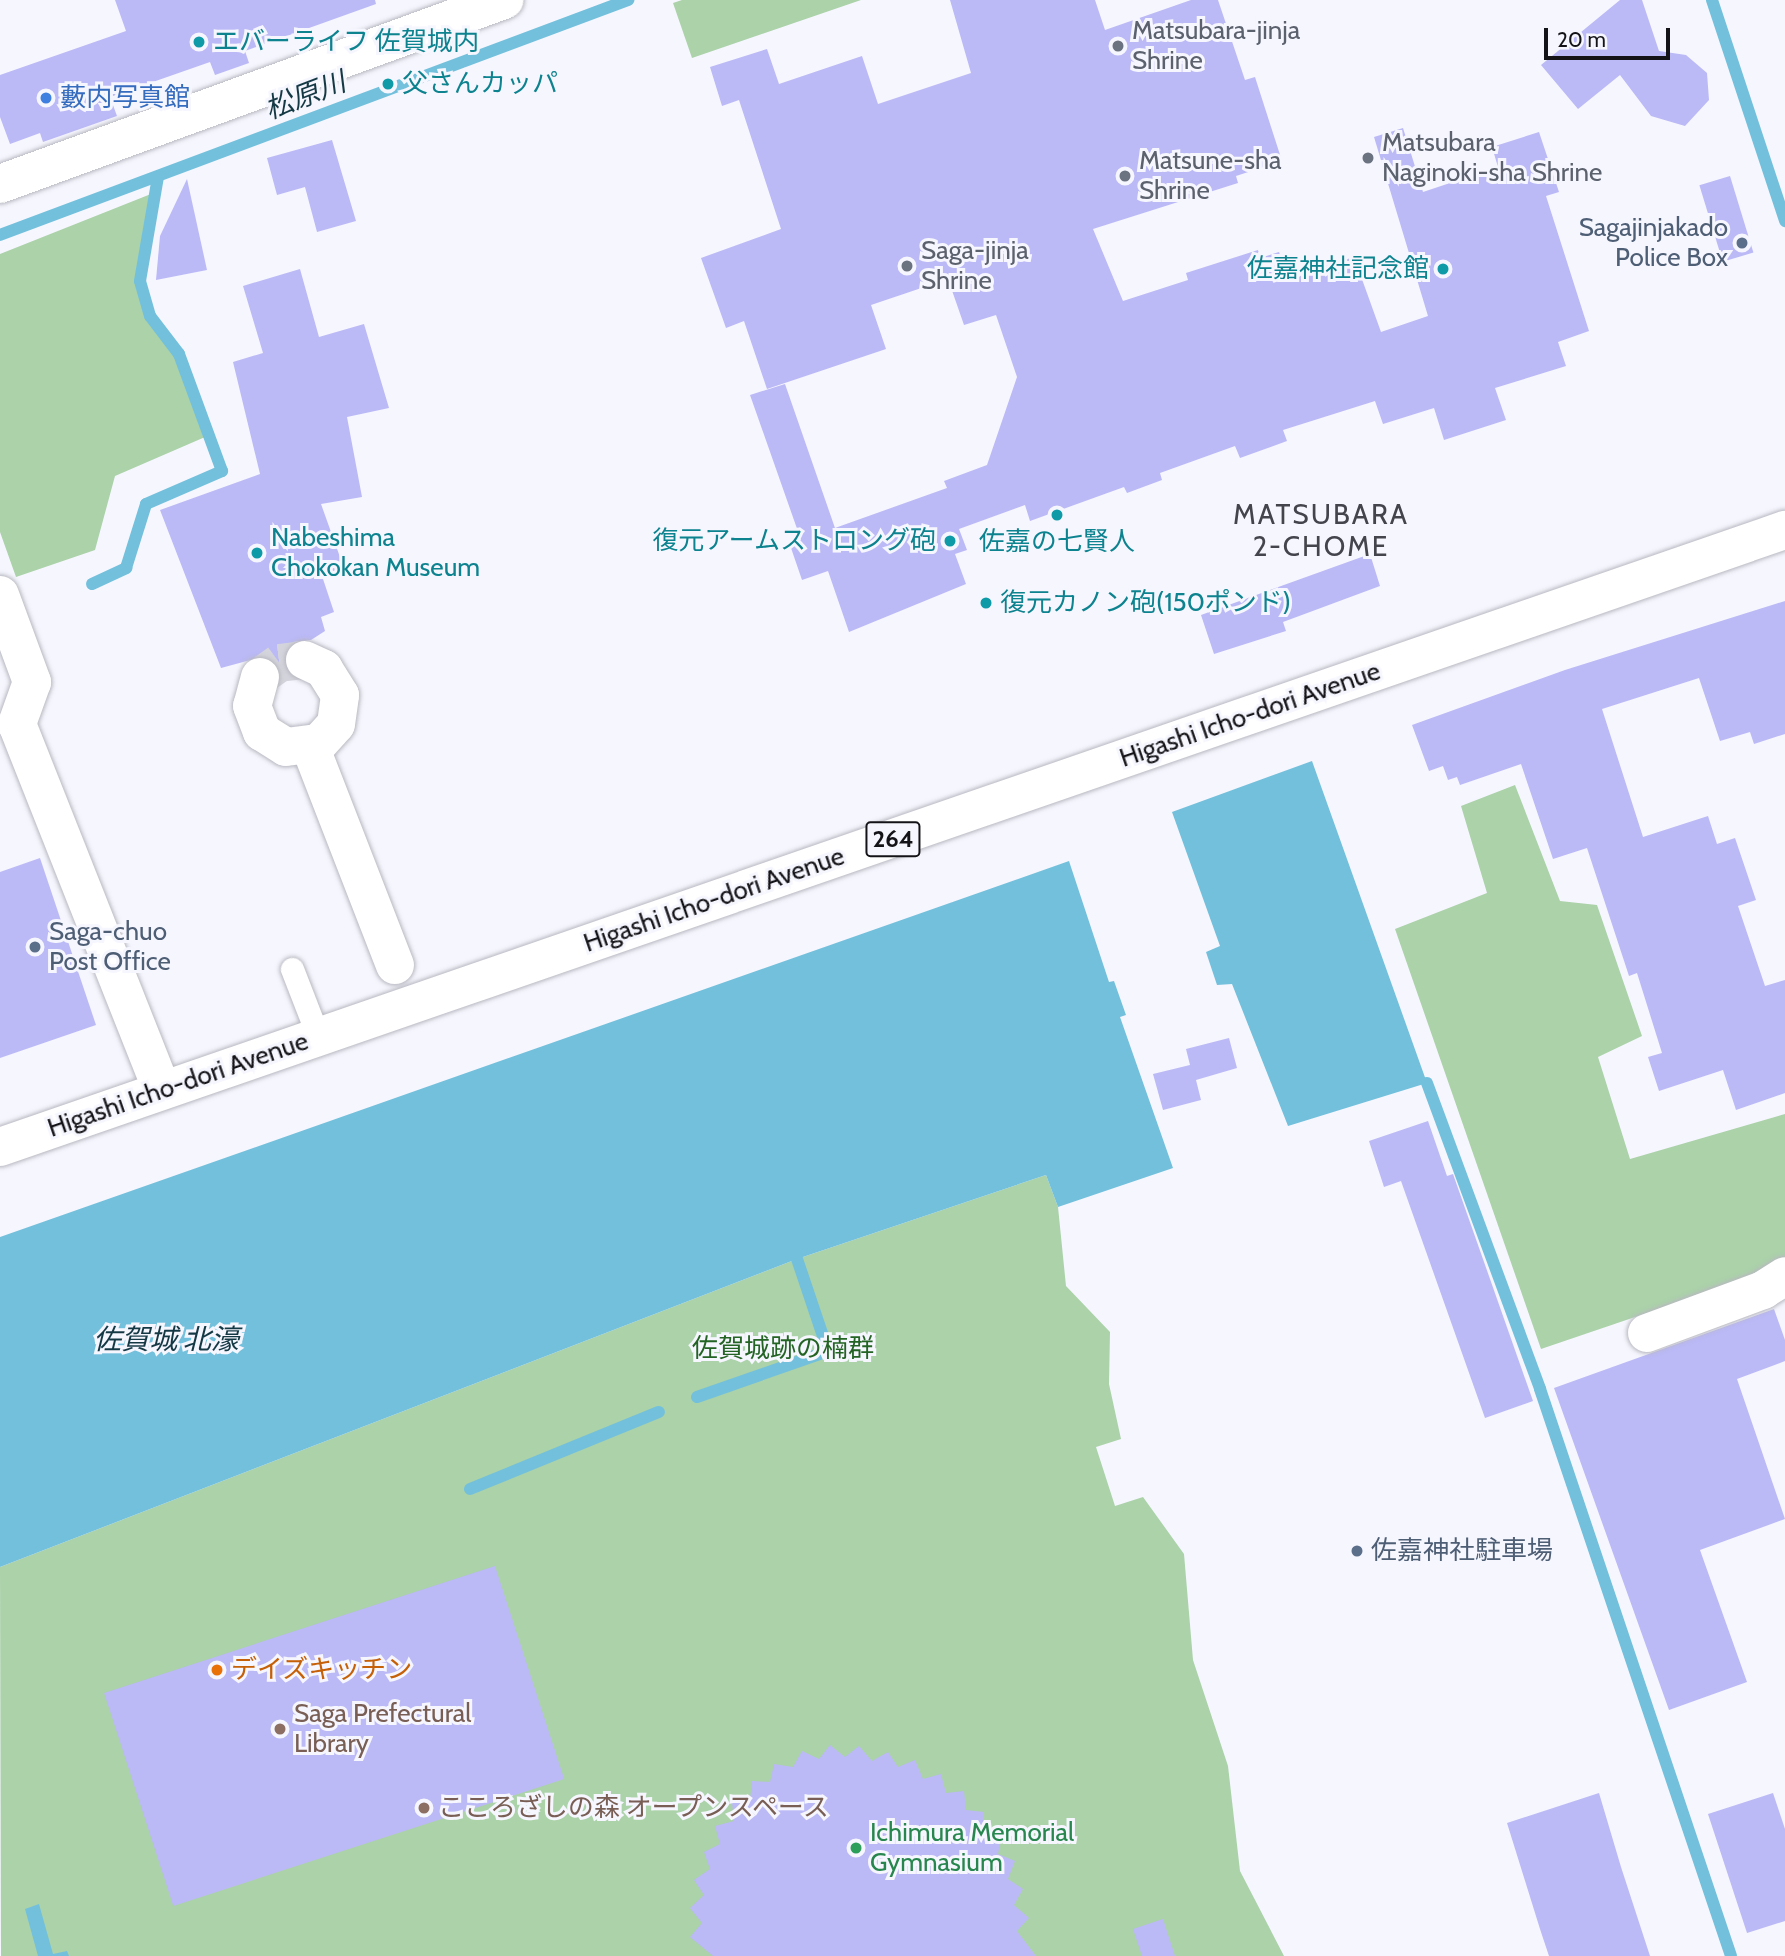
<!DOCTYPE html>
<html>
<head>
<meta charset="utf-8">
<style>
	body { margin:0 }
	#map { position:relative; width:1785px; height:1956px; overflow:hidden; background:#f6f6fe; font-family:Cabin,"Noto Sans JP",sans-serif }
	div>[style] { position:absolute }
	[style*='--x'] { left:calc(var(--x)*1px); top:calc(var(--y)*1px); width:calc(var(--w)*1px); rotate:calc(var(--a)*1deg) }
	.green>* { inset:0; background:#abd2a9 }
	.water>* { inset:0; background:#73c0dc }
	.stream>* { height:12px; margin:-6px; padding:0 6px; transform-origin:6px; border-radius:6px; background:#73c0dc }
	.building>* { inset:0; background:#bbb9f6; transform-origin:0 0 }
	.street-tunnel>* { height:38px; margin-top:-19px; transform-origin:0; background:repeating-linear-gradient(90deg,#d4d4dc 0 38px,transparent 0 57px) }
	.roads { filter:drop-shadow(0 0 2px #b8b8c1) drop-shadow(0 0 2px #b8b8c1) }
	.lane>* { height:23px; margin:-11.5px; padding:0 11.5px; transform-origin:11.5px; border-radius:11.5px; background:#fff }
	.street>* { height:38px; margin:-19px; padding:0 19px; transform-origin:19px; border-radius:19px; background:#fff }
	.highway>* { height:38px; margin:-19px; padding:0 19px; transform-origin:19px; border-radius:19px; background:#fff }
	.dots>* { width:19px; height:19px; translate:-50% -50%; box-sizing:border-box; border:4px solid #f6f6fe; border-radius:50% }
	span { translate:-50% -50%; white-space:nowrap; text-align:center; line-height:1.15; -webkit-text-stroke:6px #f6f6fe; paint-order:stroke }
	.shield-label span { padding:2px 5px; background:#f6f6fe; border:2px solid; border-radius:5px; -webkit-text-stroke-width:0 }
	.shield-label { font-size:24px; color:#141418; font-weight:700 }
	.worship-label { font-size:26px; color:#5b616d }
	.left { translate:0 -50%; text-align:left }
	.culture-label { font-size:26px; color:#0d838f }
	.right { translate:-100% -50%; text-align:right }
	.shop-label { font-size:26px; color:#366cbe }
	.service-label { font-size:26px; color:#4e5e75 }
	.street-label { font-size:26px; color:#141418 }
	.park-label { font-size:26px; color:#236324 }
	.food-label { font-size:26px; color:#c56008 }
	.education-label { font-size:26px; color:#785e54 }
	.leisure-label { font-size:26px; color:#27864d }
	.water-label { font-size:28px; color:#143844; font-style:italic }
	.neighbourhood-label { font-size:28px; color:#44444c; letter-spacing:2px }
	.scale { position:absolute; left:1544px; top:28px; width:126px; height:32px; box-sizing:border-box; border:4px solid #141418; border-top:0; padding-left:9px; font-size:21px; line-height:24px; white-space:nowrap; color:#141418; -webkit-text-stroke:5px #f6f6fe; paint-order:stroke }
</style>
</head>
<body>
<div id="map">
	<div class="green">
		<i style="clip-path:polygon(682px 0,861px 0,692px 58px,673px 3px)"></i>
		<i style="clip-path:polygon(161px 190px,144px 276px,153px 316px,179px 347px,212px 434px,115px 476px,95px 550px,16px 577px,0 532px,0 254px)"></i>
		<i style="clip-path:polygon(1515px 785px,1560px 901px,1597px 905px,1642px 1036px,1598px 1057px,1630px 1159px,1785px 1114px,1785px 1266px,1541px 1349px,1395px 929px,1487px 893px,1461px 806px)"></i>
		<i style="clip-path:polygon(1046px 1175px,1058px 1207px,1066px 1286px,1110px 1332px,1109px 1384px,1121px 1439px,1096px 1447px,1115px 1506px,1143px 1497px,1184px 1554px,1193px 1660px,1228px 1766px,1240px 1871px,1284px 1956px,1px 1956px,0 1567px,797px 1259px)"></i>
	</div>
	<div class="water">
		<i style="clip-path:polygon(1312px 761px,1427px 1083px,1288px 1126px,1232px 984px,1217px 985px,1206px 952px,1220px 946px,1172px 812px)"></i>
		<i style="clip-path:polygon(1069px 861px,1109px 982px,1114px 981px,1126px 1015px,1120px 1017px,1173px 1168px,1058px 1207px,1046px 1175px,797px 1259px,0 1567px,0 1237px)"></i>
		<i style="clip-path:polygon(39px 1904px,53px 1954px,67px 1951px,69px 1956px,38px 1956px,25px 1909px)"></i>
	</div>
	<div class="stream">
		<i style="--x:1712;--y:0;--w:233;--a:71.7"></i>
		<i style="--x:0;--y:235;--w:671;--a:-20.52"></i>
		<i style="--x:92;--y:584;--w:38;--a:-25"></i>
		<i style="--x:126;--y:568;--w:67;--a:-72.6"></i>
		<i style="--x:146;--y:504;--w:83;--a:-23.5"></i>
		<i style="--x:222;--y:471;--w:125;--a:-110.2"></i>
		<i style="--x:179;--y:354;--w:48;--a:-127.3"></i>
		<i style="--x:150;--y:316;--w:36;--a:-106"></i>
		<i style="--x:140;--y:281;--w:106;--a:-80.2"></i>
		<i style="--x:1427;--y:1083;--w:326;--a:69.7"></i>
		<i style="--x:1540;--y:1389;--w:598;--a:71.38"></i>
		<i style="--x:697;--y:1397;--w:139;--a:-19.3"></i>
		<i style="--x:828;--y:1351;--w:97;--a:-108.6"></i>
		<i style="--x:470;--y:1489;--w:204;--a:-22.2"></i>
	</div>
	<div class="building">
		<i style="clip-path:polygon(115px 0,375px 0,376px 4px,245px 51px,249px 63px,215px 75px,210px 62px,110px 97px,117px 116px,43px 142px,40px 133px,10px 144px,0 117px,0 75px,126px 31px)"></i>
		<i style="clip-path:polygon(950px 0,1095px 0,1105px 30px,1191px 0,1218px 0,1245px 80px,1255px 77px,1282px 161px,1236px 176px,1238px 183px,1093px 229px,1123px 301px,1188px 280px,1186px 273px,1258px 250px,1260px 258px,1279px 252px,1288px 278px,1354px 257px,1381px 332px,1428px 316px,1374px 137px,1403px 128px,1423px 192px,1498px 167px,1492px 147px,1539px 132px,1559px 192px,1546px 196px,1589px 331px,1558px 342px,1566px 366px,1495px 388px,1506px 420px,1444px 440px,1434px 408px,1383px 424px,1375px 401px,1283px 430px,1287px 441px,1240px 458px,1235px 446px,1160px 473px,1162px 480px,1127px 493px,1124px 487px,1030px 521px,1025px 505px,959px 529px,967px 550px,955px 554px,966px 584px,849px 632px,828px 571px,802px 580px,790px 545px,801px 540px,750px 395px,785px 384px,835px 528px,947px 488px,944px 481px,987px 465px,1017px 377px,996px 315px,964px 325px,948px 279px,871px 305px,886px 349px,767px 389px,744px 321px,726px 328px,701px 258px,781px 229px,739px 100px,722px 106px,710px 67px,767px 49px,779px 84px,862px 56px,878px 104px,971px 73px)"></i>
		<i style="clip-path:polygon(1620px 0,1642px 0,1659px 51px,1686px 55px,1707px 73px,1709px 100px,1685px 126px,1651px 116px,1620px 75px,1578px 109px,1541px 65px)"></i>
		<i style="clip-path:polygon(332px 140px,356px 221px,317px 232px,305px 187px,277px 195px,267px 158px)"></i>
		<i style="left:1730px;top:176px;width:80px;height:32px;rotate:73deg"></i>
		<i style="clip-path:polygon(187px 179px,207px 270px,156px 280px,160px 236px)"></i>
		<i style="clip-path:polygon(300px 269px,319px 337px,364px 324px,389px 408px,347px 417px,362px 497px,321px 504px,345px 571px,323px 579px,334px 612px,321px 617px,325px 631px,311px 640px,293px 642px,286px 650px,283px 662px,293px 678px,281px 682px,276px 662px,265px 656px,221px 668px,160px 510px,260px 474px,233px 362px,263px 353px,243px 286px)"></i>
		<i style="clip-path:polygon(1370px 554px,1380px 586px,1283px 622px,1286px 631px,1214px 654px,1201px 615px)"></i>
		<i style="clip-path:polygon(1785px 601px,1785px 734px,1754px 744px,1750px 732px,1720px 741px,1699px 678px,1602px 709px,1643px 837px,1708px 816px,1717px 844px,1735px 838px,1756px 900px,1738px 906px,1765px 986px,1785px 980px,1785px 1093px,1736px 1110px,1723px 1070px,1659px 1091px,1648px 1057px,1662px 1053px,1637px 973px,1629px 976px,1587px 848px,1553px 859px,1521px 764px,1460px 785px,1457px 777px,1448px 780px,1443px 766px,1429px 771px,1412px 725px,1565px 670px)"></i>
		<i style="clip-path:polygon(40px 858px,96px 1025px,0 1058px,0 872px)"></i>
		<i style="clip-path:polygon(1229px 1038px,1237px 1068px,1196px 1080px,1201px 1100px,1163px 1110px,1153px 1074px,1190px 1065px,1186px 1049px)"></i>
		<i style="clip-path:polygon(1428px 1121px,1447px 1176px,1453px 1174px,1533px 1401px,1485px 1418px,1401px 1181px,1384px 1187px,1369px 1141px)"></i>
		<i style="clip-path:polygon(1774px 1309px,1785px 1340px,1785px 1361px,1737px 1379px,1785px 1519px,1700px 1550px,1747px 1682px,1669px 1710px,1554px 1388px)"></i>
		<i style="left:495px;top:1566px;width:224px;height:411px;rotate:72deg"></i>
		<i style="clip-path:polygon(830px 1745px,845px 1757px,859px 1746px,872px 1761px,888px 1752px,898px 1767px,915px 1760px,923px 1779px,941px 1774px,946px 1793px,964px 1791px,966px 1810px,984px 1812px,984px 1831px,1002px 1835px,998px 1854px,1015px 1861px,1008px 1879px,1023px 1889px,1014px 1905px,1029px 1918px,1017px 1931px,1036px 1956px,713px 1956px,690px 1937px,702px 1923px,690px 1908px,704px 1895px,694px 1880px,710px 1869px,704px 1852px,720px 1844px,715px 1826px,734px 1821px,732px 1803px,750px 1800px,752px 1781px,770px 1782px,774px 1764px,793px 1767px,802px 1751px,819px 1759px)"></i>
		<i style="clip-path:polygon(1599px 1793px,1621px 1867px,1650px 1956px,1549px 1956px,1540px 1929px,1507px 1823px)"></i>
		<i style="clip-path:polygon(1773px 1793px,1785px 1829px,1785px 1921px,1747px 1933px,1708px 1814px)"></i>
		<i style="clip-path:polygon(1163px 1919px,1175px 1956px,1142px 1956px,1133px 1929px)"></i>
	</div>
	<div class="street-tunnel">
		<i style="--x:260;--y:677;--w:24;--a:-36"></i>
		<i style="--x:279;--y:663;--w:26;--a:-7"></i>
	</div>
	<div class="roads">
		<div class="lane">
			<i style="--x:292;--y:969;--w:72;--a:68.8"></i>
		</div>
		<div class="street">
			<i style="--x:0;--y:184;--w:537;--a:-20.06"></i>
			<i style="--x:0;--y:595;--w:93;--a:69.8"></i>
			<i style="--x:32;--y:682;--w:45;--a:109.7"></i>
			<i style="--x:17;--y:724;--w:394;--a:68.4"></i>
			<i style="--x:260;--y:677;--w:30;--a:105"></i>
			<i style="--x:252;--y:706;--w:28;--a:69"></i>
			<i style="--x:262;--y:732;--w:28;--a:32"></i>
			<i style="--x:286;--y:747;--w:33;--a:-7"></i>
			<i style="--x:319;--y:743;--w:25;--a:-48"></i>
			<i style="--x:336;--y:724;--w:29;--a:-82"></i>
			<i style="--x:340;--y:695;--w:31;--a:-122"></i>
			<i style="--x:324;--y:669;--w:21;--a:-155"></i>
			<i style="--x:310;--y:746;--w:235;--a:68.8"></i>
			<i style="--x:1647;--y:1333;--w:124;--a:-20.3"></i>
			<i style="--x:1763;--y:1290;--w:26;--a:-32"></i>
		</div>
		<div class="highway">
			<i style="--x:0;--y:1147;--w:1889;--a:-19.07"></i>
		</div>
	</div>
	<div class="dots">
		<i style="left:199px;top:42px;background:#0f9aa8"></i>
		<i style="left:1118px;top:46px;background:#6b7280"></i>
		<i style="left:388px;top:84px;background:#0f9aa8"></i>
		<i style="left:46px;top:98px;background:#3f7fe0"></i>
		<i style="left:1368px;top:158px;background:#6b7280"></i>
		<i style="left:1125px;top:176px;background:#6b7280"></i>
		<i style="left:1742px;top:243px;background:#5c6f8a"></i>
		<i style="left:907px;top:266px;background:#6b7280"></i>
		<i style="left:1443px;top:269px;background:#0f9aa8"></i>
		<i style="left:1057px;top:515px;background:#0f9aa8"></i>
		<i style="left:950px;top:541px;background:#0f9aa8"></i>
		<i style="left:257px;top:553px;background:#0f9aa8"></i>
		<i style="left:986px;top:603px;background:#0f9aa8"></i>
		<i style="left:35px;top:947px;background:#5c6f8a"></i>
		<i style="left:1357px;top:1551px;background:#5c6f8a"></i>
		<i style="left:217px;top:1670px;background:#e8710a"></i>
		<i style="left:280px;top:1729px;background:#8d6e63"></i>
		<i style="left:424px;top:1808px;background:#8d6e63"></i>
		<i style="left:856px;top:1848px;background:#2e9e5b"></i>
	</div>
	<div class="shield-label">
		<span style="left:893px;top:839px">264</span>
	</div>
	<div class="worship-label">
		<span class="left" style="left:1132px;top:46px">Matsubara-jinja<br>Shrine</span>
		<span class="left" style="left:1382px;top:158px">Matsubara<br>Naginoki-sha Shrine</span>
		<span class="left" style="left:1139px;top:176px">Matsune-sha<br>Shrine</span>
		<span class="left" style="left:921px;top:266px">Saga-jinja<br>Shrine</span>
	</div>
	<div class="culture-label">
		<span class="left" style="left:213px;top:42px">エバーライフ 佐賀城内</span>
		<span class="left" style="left:402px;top:84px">父さんカッパ</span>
		<span class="right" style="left:1429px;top:269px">佐嘉神社記念館</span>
		<span class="left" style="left:271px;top:553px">Nabeshima<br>Chokokan Museum</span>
		<span class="right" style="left:936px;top:541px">復元アームストロング砲</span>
		<span style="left:1057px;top:542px">佐嘉の七賢人</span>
		<span class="left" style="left:1000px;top:603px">復元カノン砲(150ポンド)</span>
	</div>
	<div class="shop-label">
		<span class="left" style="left:60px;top:98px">藪内写真館</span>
	</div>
	<div class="service-label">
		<span class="right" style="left:1728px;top:243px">Sagajinjakado<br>Police Box</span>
		<span class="left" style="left:49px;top:947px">Saga-chuo<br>Post Office</span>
		<span class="left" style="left:1371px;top:1551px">佐嘉神社駐車場</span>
	</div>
	<div class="street-label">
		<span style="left:1250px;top:715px;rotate:-19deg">Higashi Icho-dori Avenue</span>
		<span style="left:714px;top:900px;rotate:-19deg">Higashi Icho-dori Avenue</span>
		<span style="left:178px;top:1085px;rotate:-19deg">Higashi Icho-dori Avenue</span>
	</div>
	<div class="park-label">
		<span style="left:783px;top:1349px">佐賀城跡の楠群</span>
	</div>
	<div class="food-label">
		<span class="left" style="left:231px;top:1670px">デイズキッチン</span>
	</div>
	<div class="education-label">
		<span class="left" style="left:294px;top:1729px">Saga Prefectural<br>Library</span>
		<span class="left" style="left:438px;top:1808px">こころざしの森 オープンスペース</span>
	</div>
	<div class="leisure-label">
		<span class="left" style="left:870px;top:1848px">Ichimura Memorial<br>Gymnasium</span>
	</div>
	<div class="water-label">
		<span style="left:305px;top:95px;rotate:-21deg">松原川</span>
		<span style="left:166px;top:1339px">佐賀城 北濠</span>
	</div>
	<div class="neighbourhood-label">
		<span style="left:1321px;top:530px">MATSUBARA<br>2-CHOME</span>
	</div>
	<div class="scale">20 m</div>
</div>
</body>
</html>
